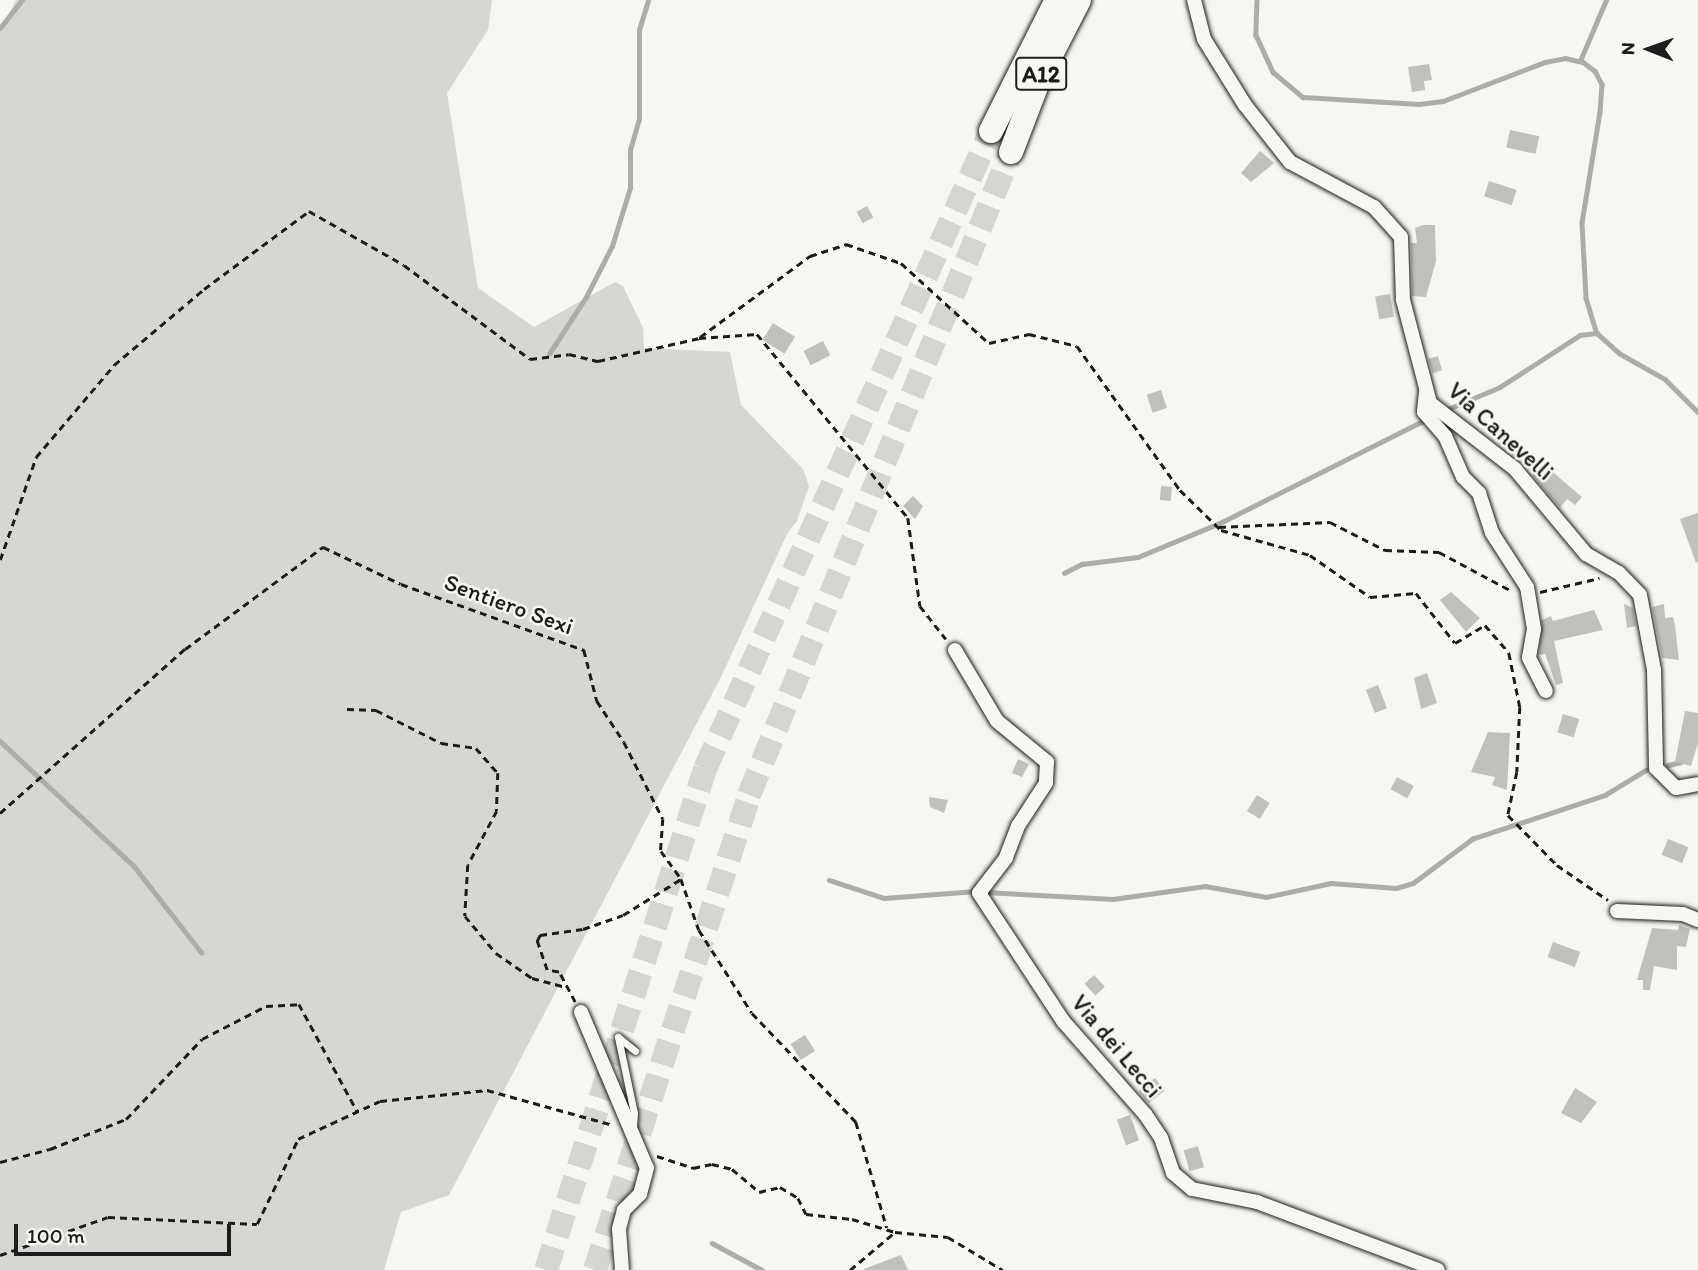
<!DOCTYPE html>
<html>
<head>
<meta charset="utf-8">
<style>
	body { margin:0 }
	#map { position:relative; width:1698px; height:1270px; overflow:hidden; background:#f6f6f2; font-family:Itim,sans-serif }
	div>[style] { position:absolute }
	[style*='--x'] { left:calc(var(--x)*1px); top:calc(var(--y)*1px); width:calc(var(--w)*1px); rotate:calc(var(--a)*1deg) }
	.green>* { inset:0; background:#d6d6d2 }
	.stream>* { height:4.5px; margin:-2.25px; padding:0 2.25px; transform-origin:2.25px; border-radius:2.25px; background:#acaca9 }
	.building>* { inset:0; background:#c0c0bd; transform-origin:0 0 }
	.highway-tunnel>* { height:24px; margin-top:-12px; transform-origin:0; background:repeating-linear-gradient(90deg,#d5d5d2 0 24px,transparent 0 36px) }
	.path>* { height:2.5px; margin-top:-1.25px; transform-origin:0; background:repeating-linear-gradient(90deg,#1c1c1c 0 7px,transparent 0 12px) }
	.roads { filter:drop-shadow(0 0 2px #1c1c1c) drop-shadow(0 0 2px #1c1c1c) }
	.lane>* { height:7px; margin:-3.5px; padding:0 3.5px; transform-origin:3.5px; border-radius:3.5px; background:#f6f6f2 }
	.street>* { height:14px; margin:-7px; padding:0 7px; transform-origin:7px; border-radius:7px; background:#f6f6f2 }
	.highway>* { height:24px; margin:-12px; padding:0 12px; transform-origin:12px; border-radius:12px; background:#f6f6f2 }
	span { translate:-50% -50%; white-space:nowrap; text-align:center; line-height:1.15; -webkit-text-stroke:5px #f6f6f2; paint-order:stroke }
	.shield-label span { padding:2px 5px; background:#f6f6f2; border:2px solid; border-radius:5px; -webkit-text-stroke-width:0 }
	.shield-label { font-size:23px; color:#1c1c1c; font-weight:700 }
	.street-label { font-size:24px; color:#1c1c1c }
	.north { position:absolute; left:1614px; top:14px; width:70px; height:70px; -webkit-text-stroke:5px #f6f6f2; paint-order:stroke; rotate:271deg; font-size:19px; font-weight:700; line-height:28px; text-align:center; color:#1c1c1c }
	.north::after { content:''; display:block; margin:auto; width:24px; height:32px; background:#1c1c1c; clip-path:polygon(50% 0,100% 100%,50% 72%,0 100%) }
	.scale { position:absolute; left:14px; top:1224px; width:217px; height:32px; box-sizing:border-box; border:4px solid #1c1c1c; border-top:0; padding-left:9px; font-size:21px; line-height:24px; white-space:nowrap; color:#1c1c1c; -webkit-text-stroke:5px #f6f6f2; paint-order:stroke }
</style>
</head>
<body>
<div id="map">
	<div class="green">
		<i style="clip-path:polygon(16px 0,492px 0,488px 30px,447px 93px,478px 288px,534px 327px,615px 282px,623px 286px,643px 328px,644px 348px,730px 352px,741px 405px,803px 469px,809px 486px,797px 521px,787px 534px,721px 677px,449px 1195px,401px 1212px,384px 1270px,0 1270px,0 30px)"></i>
	</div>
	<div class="stream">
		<i style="--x:1257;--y:0;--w:35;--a:92"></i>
		<i style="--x:1256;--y:35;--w:41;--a:65.3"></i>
		<i style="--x:1273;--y:72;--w:39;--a:40"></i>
		<i style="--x:1303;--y:97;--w:116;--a:3.5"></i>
		<i style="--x:1419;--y:104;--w:24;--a:-7"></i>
		<i style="--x:1443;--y:101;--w:109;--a:-20.9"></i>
		<i style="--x:1545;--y:62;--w:20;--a:-11"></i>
		<i style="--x:1565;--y:58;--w:18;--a:13"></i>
		<i style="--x:1583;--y:62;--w:15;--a:37"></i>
		<i style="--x:1595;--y:71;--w:15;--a:62"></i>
		<i style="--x:1602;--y:84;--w:28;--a:94"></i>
		<i style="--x:1600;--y:112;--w:112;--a:99.2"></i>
		<i style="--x:1582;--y:223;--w:75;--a:86.9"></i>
		<i style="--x:1586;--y:298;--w:37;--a:73"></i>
		<i style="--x:1597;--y:333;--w:30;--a:42"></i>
		<i style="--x:1619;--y:353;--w:53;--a:29.5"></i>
		<i style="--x:1665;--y:379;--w:47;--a:45"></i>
		<i style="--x:0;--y:28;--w:36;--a:-52"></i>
		<i style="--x:1580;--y:61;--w:66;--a:-66.9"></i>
		<i style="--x:549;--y:354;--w:68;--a:-57"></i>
		<i style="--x:586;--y:297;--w:57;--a:-63"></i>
		<i style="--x:612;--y:246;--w:61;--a:-72.8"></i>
		<i style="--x:630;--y:188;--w:38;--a:-90"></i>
		<i style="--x:630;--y:150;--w:32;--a:-74"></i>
		<i style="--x:639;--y:119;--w:89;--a:-90"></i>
		<i style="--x:639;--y:30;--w:31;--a:-73"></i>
		<i style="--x:1448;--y:409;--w:56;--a:-22.9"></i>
		<i style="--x:1500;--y:387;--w:95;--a:-33"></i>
		<i style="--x:1580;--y:335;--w:17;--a:-7"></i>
		<i style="--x:1064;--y:573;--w:20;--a:-27"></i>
		<i style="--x:1082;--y:564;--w:56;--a:-7.1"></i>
		<i style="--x:1138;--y:557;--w:91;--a:-22.6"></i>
		<i style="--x:1222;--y:522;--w:227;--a:-26.7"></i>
		<i style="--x:0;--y:741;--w:183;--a:43"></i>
		<i style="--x:134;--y:866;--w:110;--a:52"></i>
		<i style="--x:1668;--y:765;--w:13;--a:-13"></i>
		<i style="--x:829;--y:880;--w:58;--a:18.1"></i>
		<i style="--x:884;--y:898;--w:92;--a:-4.4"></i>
		<i style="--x:985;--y:892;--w:128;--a:3.1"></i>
		<i style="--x:1113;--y:899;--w:93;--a:-8"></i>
		<i style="--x:1205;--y:886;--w:62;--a:10.2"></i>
		<i style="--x:1266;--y:897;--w:66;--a:-12.2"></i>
		<i style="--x:1331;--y:883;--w:65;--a:4.4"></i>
		<i style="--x:1396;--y:888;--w:18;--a:-16"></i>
		<i style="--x:1413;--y:883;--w:74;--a:-36.7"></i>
		<i style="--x:1472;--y:839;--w:140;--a:-18.3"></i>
		<i style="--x:1605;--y:795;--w:48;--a:-31.4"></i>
		<i style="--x:712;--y:1243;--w:57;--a:28.4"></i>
	</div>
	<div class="building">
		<i style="clip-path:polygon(1429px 64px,1432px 80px,1424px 81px,1425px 90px,1412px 92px,1408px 67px)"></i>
		<i style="left:1510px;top:130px;width:30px;height:18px;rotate:12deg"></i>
		<i style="clip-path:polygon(1260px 151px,1274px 163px,1251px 182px,1241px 173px)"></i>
		<i style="left:1489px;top:181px;width:29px;height:16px;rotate:18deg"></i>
		<i style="left:867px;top:206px;width:13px;height:12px;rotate:61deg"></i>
		<i style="clip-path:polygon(1423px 225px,1435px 225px,1436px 261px,1426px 297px,1412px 296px,1411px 243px,1417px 243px,1415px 228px)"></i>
		<i style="left:1390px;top:294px;width:23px;height:15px;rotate:80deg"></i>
		<i style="left:773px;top:323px;width:26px;height:20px;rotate:32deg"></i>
		<i style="left:823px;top:341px;width:16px;height:22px;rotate:63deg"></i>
		<i style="left:1438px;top:356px;width:15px;height:10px;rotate:74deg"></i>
		<i style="left:1161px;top:390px;width:19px;height:15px;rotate:72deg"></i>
		<i style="clip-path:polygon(1542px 463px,1582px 497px,1575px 505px,1567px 499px,1560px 508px,1532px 475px)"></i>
		<i style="left:1161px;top:486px;width:11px;height:14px;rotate:5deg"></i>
		<i style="clip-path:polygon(913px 496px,923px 506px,915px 519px,903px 506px)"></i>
		<i style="clip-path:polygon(1698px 513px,1698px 562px,1696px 563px,1680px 519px)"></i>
		<i style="clip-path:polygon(1451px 592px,1480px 618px,1466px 632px,1440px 600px)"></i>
		<i style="clip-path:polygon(1624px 604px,1633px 608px,1636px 626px,1627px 628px)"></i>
		<i style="clip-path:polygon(1664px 604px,1665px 618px,1673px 617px,1675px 625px,1679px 660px,1662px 658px,1652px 607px)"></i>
		<i style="clip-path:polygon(1594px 610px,1603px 630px,1554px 641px,1563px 683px,1556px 685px,1545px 654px,1539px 655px,1542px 620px,1551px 616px,1553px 621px)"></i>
		<i style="clip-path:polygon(1427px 673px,1437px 703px,1421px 709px,1414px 678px)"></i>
		<i style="left:1378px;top:685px;width:25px;height:13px;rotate:69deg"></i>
		<i style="clip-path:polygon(1685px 711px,1698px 713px,1698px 743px,1691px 766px,1675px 762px)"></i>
		<i style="left:1563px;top:714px;width:17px;height:19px;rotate:17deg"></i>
		<i style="clip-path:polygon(1488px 732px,1510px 733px,1507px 790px,1492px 785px,1495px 777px,1471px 772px)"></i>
		<i style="clip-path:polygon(1018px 759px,1029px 764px,1022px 777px,1012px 773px)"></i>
		<i style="left:1397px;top:777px;width:19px;height:14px;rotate:28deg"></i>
		<i style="left:1257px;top:795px;width:15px;height:19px;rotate:32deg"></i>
		<i style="clip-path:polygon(929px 797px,948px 800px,944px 813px,930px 807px)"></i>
		<i style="left:1668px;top:839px;width:22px;height:17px;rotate:22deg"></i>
		<i style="clip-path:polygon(1679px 925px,1690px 929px,1686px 947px,1677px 946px,1677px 970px,1654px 966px,1650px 990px,1643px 990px,1643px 980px,1637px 980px,1652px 928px,1678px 930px)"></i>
		<i style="left:1553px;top:942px;width:29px;height:16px;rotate:20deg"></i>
		<i style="left:1094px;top:975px;width:16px;height:13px;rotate:47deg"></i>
		<i style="left:805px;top:1035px;width:19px;height:17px;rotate:58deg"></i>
		<i style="left:1155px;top:1078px;width:16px;height:21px;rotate:52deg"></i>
		<i style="clip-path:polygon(1575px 1088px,1597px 1102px,1581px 1123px,1561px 1113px)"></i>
		<i style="left:1130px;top:1115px;width:27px;height:14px;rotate:70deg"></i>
		<i style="left:1198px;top:1146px;width:22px;height:15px;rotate:74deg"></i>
		<i style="clip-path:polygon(901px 1255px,908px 1270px,864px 1270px,864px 1269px)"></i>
	</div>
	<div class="highway-tunnel">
		<i style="--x:546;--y:1270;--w:526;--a:-72.39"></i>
		<i style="--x:705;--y:769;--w:699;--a:-65.85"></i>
		<i style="--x:595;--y:1270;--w:499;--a:-72"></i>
		<i style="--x:749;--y:795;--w:694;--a:-67.83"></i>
	</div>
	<div class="path">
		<i style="--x:700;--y:337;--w:137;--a:-36.4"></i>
		<i style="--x:810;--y:256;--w:38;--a:-18"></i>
		<i style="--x:846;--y:244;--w:58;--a:19.1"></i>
		<i style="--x:901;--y:263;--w:119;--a:42.3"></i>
		<i style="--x:989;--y:343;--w:41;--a:-12.7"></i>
		<i style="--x:1029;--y:334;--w:49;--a:14"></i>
		<i style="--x:1077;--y:346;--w:177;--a:54.4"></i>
		<i style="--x:1180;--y:490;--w:57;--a:44.3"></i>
		<i style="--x:1221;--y:530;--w:92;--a:15.7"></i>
		<i style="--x:1310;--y:555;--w:73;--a:35"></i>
		<i style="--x:1370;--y:597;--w:46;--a:-5"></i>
		<i style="--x:1416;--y:593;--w:63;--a:52"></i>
		<i style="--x:1455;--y:643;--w:35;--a:-31"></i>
		<i style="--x:1485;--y:625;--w:37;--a:49"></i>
		<i style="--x:1509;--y:653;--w:55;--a:78.5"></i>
		<i style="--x:1520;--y:707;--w:65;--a:92.6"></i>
		<i style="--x:1517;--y:772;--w:44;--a:101.8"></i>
		<i style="--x:1508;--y:815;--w:70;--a:45.6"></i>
		<i style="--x:1557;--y:865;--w:62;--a:34.5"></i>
		<i style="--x:1219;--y:527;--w:111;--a:-2.6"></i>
		<i style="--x:1330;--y:522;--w:62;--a:27"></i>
		<i style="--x:1385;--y:550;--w:54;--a:2.1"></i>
		<i style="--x:1439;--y:552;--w:81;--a:28.2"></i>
		<i style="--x:0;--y:560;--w:109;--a:-70.7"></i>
		<i style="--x:36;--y:457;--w:121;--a:-49.7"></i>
		<i style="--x:114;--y:365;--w:118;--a:-40.2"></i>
		<i style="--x:204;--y:289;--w:131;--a:-36.6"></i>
		<i style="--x:309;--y:211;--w:109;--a:29.6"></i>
		<i style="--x:404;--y:265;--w:157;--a:36.7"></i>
		<i style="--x:530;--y:359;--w:39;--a:-7"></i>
		<i style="--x:569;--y:354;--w:30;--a:14"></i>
		<i style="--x:598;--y:361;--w:104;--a:-12.8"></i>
		<i style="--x:699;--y:338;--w:58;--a:-3.9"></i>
		<i style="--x:757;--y:334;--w:238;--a:50.6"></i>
		<i style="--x:908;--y:518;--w:89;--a:82.2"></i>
		<i style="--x:920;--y:606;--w:42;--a:51.8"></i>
		<i style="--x:1540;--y:592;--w:61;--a:-13.3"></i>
		<i style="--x:347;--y:709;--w:29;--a:2"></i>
		<i style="--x:376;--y:710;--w:73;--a:26.9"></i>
		<i style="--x:441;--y:743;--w:35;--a:8"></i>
		<i style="--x:476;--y:748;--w:33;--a:49"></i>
		<i style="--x:498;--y:773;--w:38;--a:92"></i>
		<i style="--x:497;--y:811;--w:61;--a:118.2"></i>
		<i style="--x:468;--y:865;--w:51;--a:93.4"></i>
		<i style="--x:465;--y:916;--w:48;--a:50"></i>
		<i style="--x:496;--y:953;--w:44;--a:34.8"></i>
		<i style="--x:532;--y:978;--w:35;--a:15"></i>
		<i style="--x:0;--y:813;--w:247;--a:-41.6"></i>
		<i style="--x:185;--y:649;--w:172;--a:-36.5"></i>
		<i style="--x:323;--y:547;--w:86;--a:25.4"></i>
		<i style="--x:401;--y:584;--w:195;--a:19.8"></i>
		<i style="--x:584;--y:650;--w:53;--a:75.7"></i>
		<i style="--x:597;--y:701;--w:49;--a:56.6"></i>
		<i style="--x:624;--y:742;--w:86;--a:63.1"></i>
		<i style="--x:663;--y:819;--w:32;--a:94"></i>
		<i style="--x:661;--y:851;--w:34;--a:54"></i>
		<i style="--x:681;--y:879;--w:54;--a:70.6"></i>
		<i style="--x:699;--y:930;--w:98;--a:57.4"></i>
		<i style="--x:752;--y:1013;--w:151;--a:46.3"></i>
		<i style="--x:856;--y:1122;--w:110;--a:73.7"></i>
		<i style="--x:575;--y:1002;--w:34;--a:-118"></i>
		<i style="--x:559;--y:972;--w:12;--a:-171"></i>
		<i style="--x:547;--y:970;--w:31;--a:-109"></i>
		<i style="--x:537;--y:941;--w:7;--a:-63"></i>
		<i style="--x:540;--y:935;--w:43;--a:-7.9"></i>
		<i style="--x:583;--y:929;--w:42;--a:-19.3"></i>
		<i style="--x:623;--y:915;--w:68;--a:-31.8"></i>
		<i style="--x:657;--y:1156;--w:38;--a:18"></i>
		<i style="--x:693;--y:1168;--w:19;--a:-12"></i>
		<i style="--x:712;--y:1164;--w:21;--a:14"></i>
		<i style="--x:732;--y:1169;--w:35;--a:40"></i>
		<i style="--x:759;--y:1192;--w:22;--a:-13"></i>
		<i style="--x:780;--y:1187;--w:21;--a:31"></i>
		<i style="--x:798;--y:1198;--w:18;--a:63"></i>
		<i style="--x:806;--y:1214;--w:46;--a:6.2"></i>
		<i style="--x:852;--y:1219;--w:45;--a:16.8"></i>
		<i style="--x:0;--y:1162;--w:52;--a:-14.6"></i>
		<i style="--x:50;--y:1149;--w:82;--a:-21.5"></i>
		<i style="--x:126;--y:1119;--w:110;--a:-46.5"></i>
		<i style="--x:202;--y:1039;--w:72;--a:-27.3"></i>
		<i style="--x:266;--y:1006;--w:33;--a:-3"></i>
		<i style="--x:299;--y:1004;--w:122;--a:61.5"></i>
		<i style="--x:895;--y:1232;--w:53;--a:5.4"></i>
		<i style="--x:948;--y:1237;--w:64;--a:31"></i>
		<i style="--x:0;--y:1255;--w:114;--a:-19.4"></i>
		<i style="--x:108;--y:1217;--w:149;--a:2.7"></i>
		<i style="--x:257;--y:1224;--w:94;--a:-64.2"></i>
		<i style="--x:298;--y:1139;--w:90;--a:-24.9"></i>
		<i style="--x:380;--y:1101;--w:108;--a:-5.9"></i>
		<i style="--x:487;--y:1090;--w:131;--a:15.5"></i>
		<i style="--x:850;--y:1270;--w:59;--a:-40.2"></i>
	</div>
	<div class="roads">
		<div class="lane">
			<i style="--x:633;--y:1127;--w:14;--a:-86"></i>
			<i style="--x:634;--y:1113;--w:78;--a:-101.9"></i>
			<i style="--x:618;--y:1037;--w:22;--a:39"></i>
		</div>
		<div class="street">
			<i style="--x:1194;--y:0;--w:40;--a:75.6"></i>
			<i style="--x:1204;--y:39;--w:78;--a:58.2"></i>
			<i style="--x:1245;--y:105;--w:73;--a:51.7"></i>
			<i style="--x:1290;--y:162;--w:95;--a:28.2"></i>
			<i style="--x:1374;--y:207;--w:40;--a:48"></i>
			<i style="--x:1401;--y:237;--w:63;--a:88.2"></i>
			<i style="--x:1403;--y:300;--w:106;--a:75.3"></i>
			<i style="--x:1430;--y:403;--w:108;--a:37.8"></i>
			<i style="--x:1515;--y:469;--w:111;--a:50.1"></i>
			<i style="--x:1586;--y:554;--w:38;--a:30"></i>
			<i style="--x:1619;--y:573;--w:30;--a:46"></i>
			<i style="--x:1640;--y:595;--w:76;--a:79.4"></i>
			<i style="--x:1654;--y:670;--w:98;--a:88.8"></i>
			<i style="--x:1656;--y:768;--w:28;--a:45"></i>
			<i style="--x:1676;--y:788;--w:22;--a:-10"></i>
			<i style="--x:1426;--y:392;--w:20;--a:96"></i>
			<i style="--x:1424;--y:412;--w:32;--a:49"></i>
			<i style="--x:1445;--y:436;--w:45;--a:66.3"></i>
			<i style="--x:1463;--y:477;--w:23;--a:45"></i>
			<i style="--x:1479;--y:493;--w:42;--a:72"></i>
			<i style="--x:1492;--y:533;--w:64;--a:57.1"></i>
			<i style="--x:1527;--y:587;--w:43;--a:80.5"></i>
			<i style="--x:1534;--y:629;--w:29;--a:100"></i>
			<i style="--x:1529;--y:658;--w:37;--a:63"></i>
			<i style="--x:955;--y:650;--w:82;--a:59.4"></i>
			<i style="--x:997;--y:721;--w:65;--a:39.4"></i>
			<i style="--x:1047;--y:762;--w:21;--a:93"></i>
			<i style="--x:1046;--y:783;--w:51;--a:123.1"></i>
			<i style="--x:1018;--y:826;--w:34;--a:111"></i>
			<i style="--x:1006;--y:858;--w:44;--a:127.6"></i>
			<i style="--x:979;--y:893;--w:153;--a:56.7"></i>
			<i style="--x:1063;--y:1021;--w:124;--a:48.6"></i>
			<i style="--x:1145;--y:1114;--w:29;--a:56"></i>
			<i style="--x:1161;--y:1138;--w:37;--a:71"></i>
			<i style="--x:1173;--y:1173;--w:25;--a:40"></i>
			<i style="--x:1192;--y:1189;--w:66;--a:11.3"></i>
			<i style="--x:1257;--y:1202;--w:193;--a:20.6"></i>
			<i style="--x:1617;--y:911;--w:66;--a:2.6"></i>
			<i style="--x:1683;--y:914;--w:16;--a:22"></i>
			<i style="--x:581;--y:1012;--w:169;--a:67.1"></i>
			<i style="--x:647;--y:1168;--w:27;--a:105"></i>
			<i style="--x:640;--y:1194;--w:23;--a:135"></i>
			<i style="--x:624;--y:1210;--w:20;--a:105"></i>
			<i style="--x:619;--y:1229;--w:41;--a:85.8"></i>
		</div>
		<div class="highway">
			<i style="--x:991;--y:131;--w:147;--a:-63.3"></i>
			<i style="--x:1011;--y:152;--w:84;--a:-69"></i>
			<i style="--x:1041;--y:74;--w:83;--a:-62.8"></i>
		</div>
	</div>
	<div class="shield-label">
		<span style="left:1041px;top:74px">A12</span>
	</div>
	<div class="street-label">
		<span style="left:1501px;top:431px;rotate:42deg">Via Canevelli</span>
		<span style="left:509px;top:604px;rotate:20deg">Sentiero Sexi</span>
		<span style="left:1117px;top:1046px;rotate:50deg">Via dei Lecci</span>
	</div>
	<div class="north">N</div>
	<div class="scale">100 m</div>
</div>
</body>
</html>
